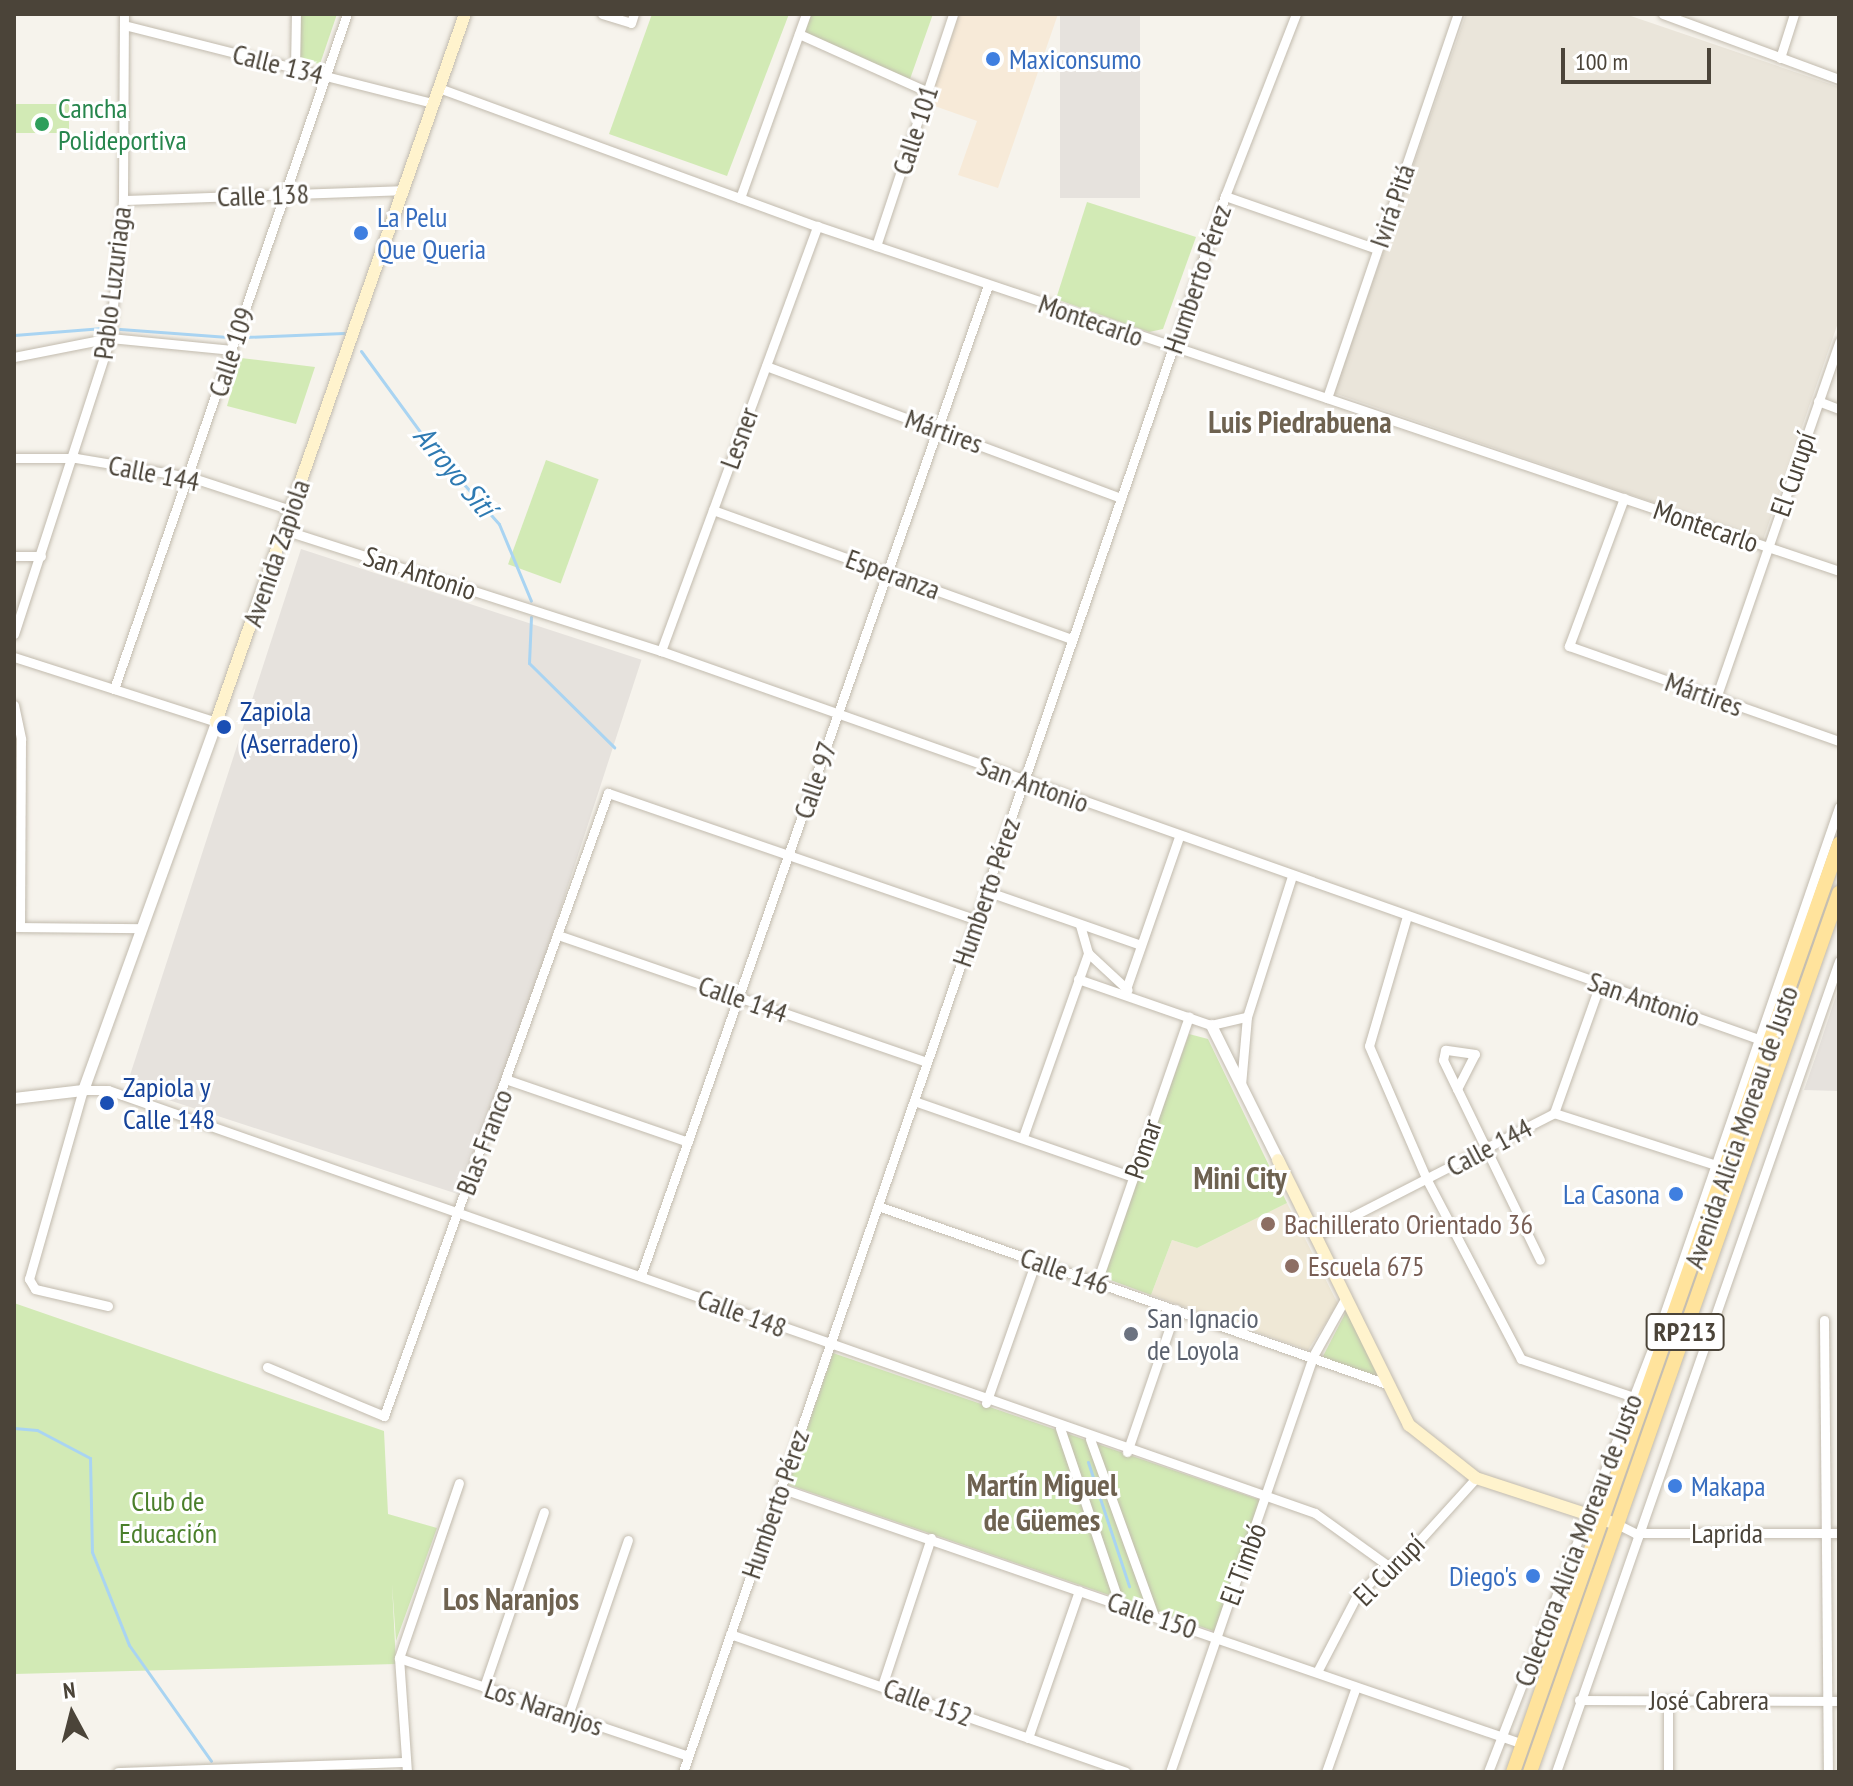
<!DOCTYPE html>
<html>
<head>
<meta charset="utf-8">
<style>
	body { margin:0 }
	#map { position:relative; width:1853px; height:1786px; overflow:hidden; background:#f6f3ec; font-family:"PT Sans Narrow",sans-serif }
	div>[style] { position:absolute }
	[style*='--x'] { left:calc(var(--x)*1px); top:calc(var(--y)*1px); width:calc(var(--w)*1px); rotate:calc(var(--a)*1deg) }
	.residential>* { inset:0; background:#eae5da }
	.commercial>* { inset:0; background:#f7ead8 }
	.industrial>* { inset:0; background:#e6e2dd; transform-origin:0 0 }
	.education>* { inset:0; background:#efe8d6 }
	.green>* { inset:0; background:#d2eab5; transform-origin:0 0 }
	.stream>* { height:3px; margin:-1.5px; padding:0 1.5px; transform-origin:1.5px; border-radius:1.5px; background:#a9d4f2 }
	.roads { filter:drop-shadow(0 0 2px #c2bbae) drop-shadow(0 0 2px #c2bbae) }
	.minor>* { height:9px; margin:-4.5px; padding:0 4.5px; transform-origin:4.5px; border-radius:4.5px; background:#fff }
	.tertiary>* { height:11px; margin:-5.5px; padding:0 5.5px; transform-origin:5.5px; border-radius:5.5px; background:#fff }
	.secondary>* { height:12px; margin:-6px; padding:0 6px; transform-origin:6px; border-radius:6px; background:#fff3cd }
	.primary>* { height:14px; margin:-7px; padding:0 7px; transform-origin:7px; border-radius:7px; background:#ffe39c }
	.dots>* { width:22px; height:22px; translate:-50% -50%; box-sizing:border-box; border:4px solid #fff; border-radius:50% }
	span { translate:-50% -50%; white-space:nowrap; text-align:center; line-height:1.15; -webkit-text-stroke:6px #fff; paint-order:stroke }
	.shield-label span { padding:2px 6px; background:#fff; border:2px solid; border-radius:6px; -webkit-text-stroke-width:0 }
	.shield-label { font-size:26px; color:#4b4439; font-weight:700 }
	.shop-label { font-size:28px; color:#366cbe }
	.left { translate:0 -50%; text-align:left }
	.right { translate:-100% -50%; text-align:right }
	.street-label { font-size:28px; color:#4b4439 }
	.leisure-label { font-size:28px; color:#27864d }
	.transit-label { font-size:28px; color:#164399 }
	.education-label { font-size:28px; color:#785e54 }
	.worship-label { font-size:28px; color:#5b616d }
	.park-label { font-size:28px; color:#4a7f2a }
	.neighbourhood-label { font-size:30px; color:#6e6250; font-weight:700 }
	.water-label { font-size:30px; color:#2e7ab2; font-style:italic }
	.frame { position:absolute; inset:0; border:16px solid #4b4439; pointer-events:none }
	.north { position:absolute; left:32px; top:1674px; width:80px; height:80px; -webkit-text-stroke:6px #fff; paint-order:stroke; rotate:353deg; font-size:22px; font-weight:700; line-height:32px; text-align:center; color:#4b4439 }
	.north::after { content:''; display:block; margin:auto; width:28px; height:36px; background:#4b4439; clip-path:polygon(50% 0,100% 100%,50% 72%,0 100%) }
	.scale { position:absolute; left:1561px; top:48px; width:150px; height:36px; box-sizing:border-box; border:4px solid #4b4439; border-top:0; padding-left:10px; font-size:24px; line-height:28px; white-space:nowrap; color:#4b4439; -webkit-text-stroke:6px #fff; paint-order:stroke }
</style>
</head>
<body>
<div id="map">
	<div class="residential">
		<i style="clip-path:polygon(1466px 14px,1625px 14px,1839px 87px,1839px 320px,1763px 540px,1334px 393px)"></i>
	</div>
	<div class="commercial">
		<i style="clip-path:polygon(959px 14px,1058px 14px,998px 188px,958px 175px,977px 121px,929px 104px)"></i>
	</div>
	<div class="industrial">
		<i style="left:1060px;top:14px;width:80px;height:184px"></i>
		<i style="left:301px;top:549px;width:358px;height:565px;rotate:18deg"></i>
		<i style="clip-path:polygon(1839px 987px,1839px 1091px,1804px 1090px,1818px 1050px)"></i>
	</div>
	<div class="education">
		<i style="clip-path:polygon(1287px 1203px,1338px 1304px,1308px 1350px,1151px 1295px,1172px 1240px,1197px 1248px)"></i>
	</div>
	<div class="green">
		<i style="clip-path:polygon(301px 14px,337px 14px,320px 64px,300px 60px)"></i>
		<i style="clip-path:polygon(652px 14px,789px 14px,727px 176px,609px 134px)"></i>
		<i style="clip-path:polygon(804px 14px,933px 14px,910px 79px,796px 34px)"></i>
		<i style="left:15px;top:104px;width:54px;height:29px"></i>
		<i style="clip-path:polygon(1087px 202px,1196px 237px,1163px 329px,1149px 332px,1056px 299px)"></i>
		<i style="clip-path:polygon(241px 358px,315px 367px,296px 424px,227px 406px)"></i>
		<i style="left:546px;top:460px;width:56px;height:111px;rotate:20deg"></i>
		<i style="clip-path:polygon(1189px 1034px,1208px 1039px,1287px 1203px,1197px 1248px,1172px 1240px,1151px 1295px,1102px 1277px)"></i>
		<i style="clip-path:polygon(14px 1303px,384px 1431px,388px 1514px,437px 1528px,396px 1641px,392px 1584px,396px 1664px,14px 1674px)"></i>
		<i style="clip-path:polygon(1348px 1308px,1382px 1380px,1321px 1360px)"></i>
		<i style="left:833px;top:1353px;width:454px;height:139px;rotate:19deg"></i>
	</div>
	<div class="stream">
		<i style="--x:120;--y:329;--w:108;--a:4.2"></i>
		<i style="--x:14;--y:335;--w:89;--a:-4.5"></i>
		<i style="--x:245;--y:337;--w:99;--a:-2.3"></i>
		<i style="--x:361;--y:351;--w:120;--a:53.8"></i>
		<i style="--x:432;--y:448;--w:101;--a:48.6"></i>
		<i style="--x:499;--y:524;--w:83;--a:67.4"></i>
		<i style="--x:531;--y:617;--w:46;--a:92.5"></i>
		<i style="--x:529;--y:663;--w:120;--a:44.7"></i>
		<i style="--x:14;--y:1428;--w:23;--a:5"></i>
		<i style="--x:37;--y:1430;--w:60;--a:27.8"></i>
		<i style="--x:90;--y:1458;--w:94;--a:88.8"></i>
		<i style="--x:92;--y:1552;--w:100;--a:68.3"></i>
		<i style="--x:129;--y:1645;--w:142;--a:54.7"></i>
		<i style="--x:1088;--y:1462;--w:131;--a:71.7"></i>
	</div>
	<div class="roads">
		<div class="minor">
			<i style="--x:602;--y:14;--w:30;--a:17"></i>
			<i style="--x:631;--y:23;--w:9;--a:-72"></i>
			<i style="--x:1663;--y:14;--w:188;--a:20.3"></i>
			<i style="--x:124;--y:25;--w:319;--a:14.2"></i>
			<i style="--x:799;--y:34;--w:141;--a:24.2"></i>
			<i style="--x:1780;--y:58;--w:46;--a:-72.3"></i>
			<i style="--x:295;--y:69;--w:55;--a:-89"></i>
			<i style="--x:439;--y:88;--w:402;--a:20.1"></i>
			<i style="--x:817;--y:226;--w:1079;--a:18.65"></i>
			<i style="--x:1225;--y:196;--w:161;--a:19.2"></i>
			<i style="--x:740;--y:198;--w:195;--a:-70.3"></i>
			<i style="--x:123;--y:200;--w:280;--a:-2"></i>
			<i style="--x:876;--y:246;--w:244;--a:-71.6"></i>
			<i style="--x:14;--y:357;--w:98;--a:-11.2"></i>
			<i style="--x:110;--y:338;--w:123;--a:5.6"></i>
			<i style="--x:766;--y:366;--w:379;--a:20.4"></i>
			<i style="--x:1327;--y:398;--w:406;--a:-71.2"></i>
			<i style="--x:1818;--y:401;--w:22;--a:21"></i>
			<i style="--x:14;--y:458;--w:62;--a:0"></i>
			<i style="--x:76;--y:458;--w:116;--a:9.5"></i>
			<i style="--x:190;--y:477;--w:106;--a:18.1"></i>
			<i style="--x:1624;--y:498;--w:158;--a:110.4"></i>
			<i style="--x:1569;--y:646;--w:286;--a:19.4"></i>
			<i style="--x:713;--y:510;--w:381;--a:19.8"></i>
			<i style="--x:284;--y:530;--w:396;--a:17.8"></i>
			<i style="--x:661;--y:651;--w:1191;--a:19.47"></i>
			<i style="--x:14;--y:556;--w:27;--a:0"></i>
			<i style="--x:14;--y:634;--w:311;--a:-72"></i>
			<i style="--x:110;--y:338;--w:139;--a:-84.6"></i>
			<i style="--x:123;--y:200;--w:186;--a:-89.7"></i>
			<i style="--x:661;--y:651;--w:453;--a:-69.8"></i>
			<i style="--x:14;--y:657;--w:212;--a:17.8"></i>
			<i style="--x:114;--y:689;--w:714;--a:-70.96"></i>
			<i style="--x:1716;--y:698;--w:377;--a:-70.9"></i>
			<i style="--x:14;--y:705;--w:35;--a:78"></i>
			<i style="--x:21;--y:739;--w:188;--a:90.3"></i>
			<i style="--x:986;--y:891;--w:164;--a:19.2"></i>
			<i style="--x:1407;--y:916;--w:135;--a:106.3"></i>
			<i style="--x:1369;--y:1046;--w:146;--a:66.6"></i>
			<i style="--x:1427;--y:1180;--w:202;--a:62.3"></i>
			<i style="--x:1521;--y:1359;--w:119;--a:18.6"></i>
			<i style="--x:1080;--y:925;--w:29;--a:74"></i>
			<i style="--x:1088;--y:953;--w:54;--a:42.8"></i>
			<i style="--x:17;--y:927;--w:125;--a:0.5"></i>
			<i style="--x:558;--y:935;--w:390;--a:19"></i>
			<i style="--x:1078;--y:979;--w:141;--a:19.1"></i>
			<i style="--x:1211;--y:1025;--w:37;--a:-13"></i>
			<i style="--x:1126;--y:989;--w:161;--a:-70.8"></i>
			<i style="--x:508;--y:1080;--w:190;--a:19"></i>
			<i style="--x:1241;--y:1085;--w:68;--a:-85"></i>
			<i style="--x:1247;--y:1017;--w:148;--a:-72.3"></i>
			<i style="--x:1457;--y:1089;--w:39;--a:-63"></i>
			<i style="--x:1475;--y:1054;--w:30;--a:-172"></i>
			<i style="--x:1445;--y:1050;--w:10;--a:101"></i>
			<i style="--x:1443;--y:1060;--w:222;--a:64.1"></i>
			<i style="--x:914;--y:1101;--w:232;--a:19.1"></i>
			<i style="--x:1554;--y:1113;--w:137;--a:-70.4"></i>
			<i style="--x:1023;--y:1137;--w:195;--a:-70.5"></i>
			<i style="--x:878;--y:1206;--w:539;--a:19.28"></i>
			<i style="--x:1314;--y:1236;--w:270;--a:-27.1"></i>
			<i style="--x:1554;--y:1113;--w:170;--a:17.8"></i>
			<i style="--x:641;--y:1275;--w:1049;--a:-70.68"></i>
			<i style="--x:1097;--y:1282;--w:281;--a:-70.9"></i>
			<i style="--x:108;--y:1306;--w:75;--a:-166.9"></i>
			<i style="--x:35;--y:1289;--w:12;--a:-121"></i>
			<i style="--x:29;--y:1279;--w:197;--a:-74.1"></i>
			<i style="--x:83;--y:1090;--w:25;--a:0"></i>
			<i style="--x:108;--y:1090;--w:1279;--a:19.31"></i>
			<i style="--x:1315;--y:1513;--w:89;--a:35.8"></i>
			<i style="--x:1824;--y:1320;--w:452;--a:89.5"></i>
			<i style="--x:267;--y:1367;--w:127;--a:22.7"></i>
			<i style="--x:384;--y:1416;--w:662;--a:-70.22"></i>
			<i style="--x:608;--y:793;--w:389;--a:19"></i>
			<i style="--x:986;--y:1403;--w:151;--a:-70.6"></i>
			<i style="--x:1060;--y:1428;--w:187;--a:71.3"></i>
			<i style="--x:1090;--y:1439;--w:188;--a:70.1"></i>
			<i style="--x:1127;--y:1452;--w:151;--a:-71.1"></i>
			<i style="--x:780;--y:1488;--w:786;--a:19.01"></i>
			<i style="--x:1617;--y:1524;--w:20;--a:27"></i>
			<i style="--x:1635;--y:1533;--w:204;--a:0"></i>
			<i style="--x:730;--y:1634;--w:419;--a:19.2"></i>
			<i style="--x:399;--y:1658;--w:305;--a:18.7"></i>
			<i style="--x:1317;--y:1672;--w:85;--a:-62.5"></i>
			<i style="--x:1356;--y:1597;--w:45;--a:-45.9"></i>
			<i style="--x:1387;--y:1565;--w:12;--a:-9"></i>
			<i style="--x:1399;--y:1563;--w:115;--a:-47.8"></i>
			<i style="--x:882;--y:1686;--w:156;--a:-71.7"></i>
			<i style="--x:484;--y:1687;--w:185;--a:-71.1"></i>
			<i style="--x:1579;--y:1700;--w:260;--a:0.2"></i>
			<i style="--x:568;--y:1715;--w:185;--a:-71.1"></i>
			<i style="--x:1028;--y:1738;--w:156;--a:-70.9"></i>
			<i style="--x:118;--y:1772;--w:288;--a:-2"></i>
			<i style="--x:407;--y:1772;--w:114;--a:-94"></i>
			<i style="--x:399;--y:1658;--w:185;--a:-71.1"></i>
			<i style="--x:683;--y:1772;--w:1667;--a:-71.02"></i>
			<i style="--x:1225;--y:196;--w:195;--a:-68.7"></i>
			<i style="--x:1170;--y:1772;--w:440;--a:-71"></i>
			<i style="--x:1313;--y:1356;--w:65;--a:-60.7"></i>
			<i style="--x:1326;--y:1772;--w:90;--a:-70.6"></i>
			<i style="--x:1488;--y:1772;--w:465;--a:-68.8"></i>
			<i style="--x:1656;--y:1338;--w:562;--a:-70.98"></i>
			<i style="--x:1556;--y:1772;--w:859;--a:-70.76"></i>
			<i style="--x:1668;--y:1772;--w:72;--a:-90"></i>
		</div>
		<div class="tertiary">
			<i style="--x:1211;--y:1025;--w:151;--a:63.6"></i>
			<i style="--x:14;--y:1098;--w:69;--a:-6.6"></i>
			<i style="--x:83;--y:1090;--w:391;--a:-70.1"></i>
		</div>
		<div class="secondary">
			<i style="--x:216;--y:722;--w:751;--a:-70.62"></i>
			<i style="--x:1278;--y:1160;--w:296;--a:63.7"></i>
			<i style="--x:1409;--y:1425;--w:85;--a:38.3"></i>
			<i style="--x:1476;--y:1478;--w:148;--a:18.1"></i>
		</div>
		<div class="primary">
			<i style="--x:1513;--y:1772;--w:984;--a:-70.64"></i>
			<i style="--x:1530;--y:1772;--w:932;--a:-70.63"></i>
		</div>
	</div>
	<div class="dots">
		<i style="left:993px;top:59px;background:#3f7fe0"></i>
		<i style="left:42px;top:124px;background:#2e9e5b"></i>
		<i style="left:361px;top:233px;background:#3f7fe0"></i>
		<i style="left:224px;top:727px;background:#1a4fb4"></i>
		<i style="left:107px;top:1103px;background:#1a4fb4"></i>
		<i style="left:1676px;top:1194px;background:#3f7fe0"></i>
		<i style="left:1268px;top:1224px;background:#8d6e63"></i>
		<i style="left:1292px;top:1266px;background:#8d6e63"></i>
		<i style="left:1131px;top:1334px;background:#6b7280"></i>
		<i style="left:1675px;top:1486px;background:#3f7fe0"></i>
		<i style="left:1533px;top:1576px;background:#3f7fe0"></i>
	</div>
	<div class="shield-label">
		<span style="left:1685px;top:1332px">RP213</span>
	</div>
	<div class="shop-label">
		<span class="left" style="left:1009px;top:59px">Maxiconsumo</span>
		<span class="left" style="left:377px;top:233px">La Pelu<br>Que Queria</span>
		<span class="right" style="left:1660px;top:1194px">La Casona</span>
		<span class="left" style="left:1691px;top:1486px">Makapa</span>
		<span class="right" style="left:1517px;top:1576px">Diego's</span>
	</div>
	<div class="street-label">
		<span style="left:278px;top:64px;rotate:14deg">Calle 134</span>
		<span style="left:915px;top:130px;rotate:-72deg">Calle 101</span>
		<span style="left:263px;top:195px;rotate:-2deg">Calle 138</span>
		<span style="left:1392px;top:206px;rotate:-71deg">Ivirá Pitá</span>
		<span style="left:1197px;top:279px;rotate:-71deg">Humberto Pérez</span>
		<span style="left:112px;top:283px;rotate:-83deg">Pablo Luzuriaga</span>
		<span style="left:1091px;top:320px;rotate:19deg">Montecarlo</span>
		<span style="left:231px;top:352px;rotate:-72deg">Calle 109</span>
		<span style="left:944px;top:431px;rotate:20deg">Mártires</span>
		<span style="left:739px;top:438px;rotate:-70deg">Lesner</span>
		<span style="left:154px;top:473px;rotate:11deg">Calle 144</span>
		<span style="left:1793px;top:474px;rotate:-71deg">El Curupí</span>
		<span style="left:1706px;top:526px;rotate:19deg">Montecarlo</span>
		<span style="left:276px;top:553px;rotate:-71deg">Avenida Zapiola</span>
		<span style="left:420px;top:573px;rotate:18deg">San Antonio</span>
		<span style="left:893px;top:574px;rotate:20deg">Esperanza</span>
		<span style="left:1704px;top:694px;rotate:20deg">Mártires</span>
		<span style="left:815px;top:780px;rotate:-71deg">Calle 97</span>
		<span style="left:1033px;top:784px;rotate:20deg">San Antonio</span>
		<span style="left:986px;top:892px;rotate:-71deg">Humberto Pérez</span>
		<span style="left:743px;top:999px;rotate:19deg">Calle 144</span>
		<span style="left:1644px;top:999px;rotate:19deg">San Antonio</span>
		<span style="left:1741px;top:1127px;rotate:-71deg">Avenida Alicia Moreau de Justo</span>
		<span style="left:484px;top:1142px;rotate:-69deg">Blas Franco</span>
		<span style="left:1489px;top:1147px;rotate:-28deg">Calle 144</span>
		<span style="left:1143px;top:1149px;rotate:-71deg">Pomar</span>
		<span style="left:1065px;top:1271px;rotate:19deg">Calle 146</span>
		<span style="left:742px;top:1313px;rotate:20deg">Calle 148</span>
		<span style="left:775px;top:1504px;rotate:-71deg">Humberto Pérez</span>
		<span style="left:1727px;top:1533px">Laprida</span>
		<span style="left:1578px;top:1540px;rotate:-69deg">Colectora Alicia Moreau de Justo</span>
		<span style="left:1243px;top:1564px;rotate:-70deg">El Timbó</span>
		<span style="left:1389px;top:1570px;rotate:-45deg">El Curupí</span>
		<span style="left:1152px;top:1615px;rotate:19deg">Calle 150</span>
		<span style="left:1709px;top:1700px">José Cabrera</span>
		<span style="left:928px;top:1702px;rotate:20deg">Calle 152</span>
		<span style="left:544px;top:1707px;rotate:19deg">Los Naranjos</span>
	</div>
	<div class="leisure-label">
		<span class="left" style="left:58px;top:124px">Cancha<br>Polideportiva</span>
	</div>
	<div class="transit-label">
		<span class="left" style="left:240px;top:727px">Zapiola<br>(Aserradero)</span>
		<span class="left" style="left:123px;top:1103px">Zapiola y<br>Calle 148</span>
	</div>
	<div class="education-label">
		<span class="left" style="left:1284px;top:1224px">Bachillerato Orientado 36</span>
		<span class="left" style="left:1308px;top:1266px">Escuela 675</span>
	</div>
	<div class="worship-label">
		<span class="left" style="left:1147px;top:1334px">San Ignacio<br>de Loyola</span>
	</div>
	<div class="park-label">
		<span style="left:168px;top:1517px">Club de<br>Educación</span>
	</div>
	<div class="neighbourhood-label">
		<span style="left:1300px;top:422px">Luis Piedrabuena</span>
		<span style="left:1240px;top:1178px">Mini City</span>
		<span style="left:1042px;top:1502px">Martín Miguel<br>de Güemes</span>
		<span style="left:511px;top:1599px">Los Naranjos</span>
	</div>
	<div class="water-label">
		<span style="left:455px;top:471px;rotate:50deg">Arroyo Sití</span>
	</div>
	<div class="frame"></div>
	<div class="north">N</div>
	<div class="scale">100 m</div>
</div>
</body>
</html>
